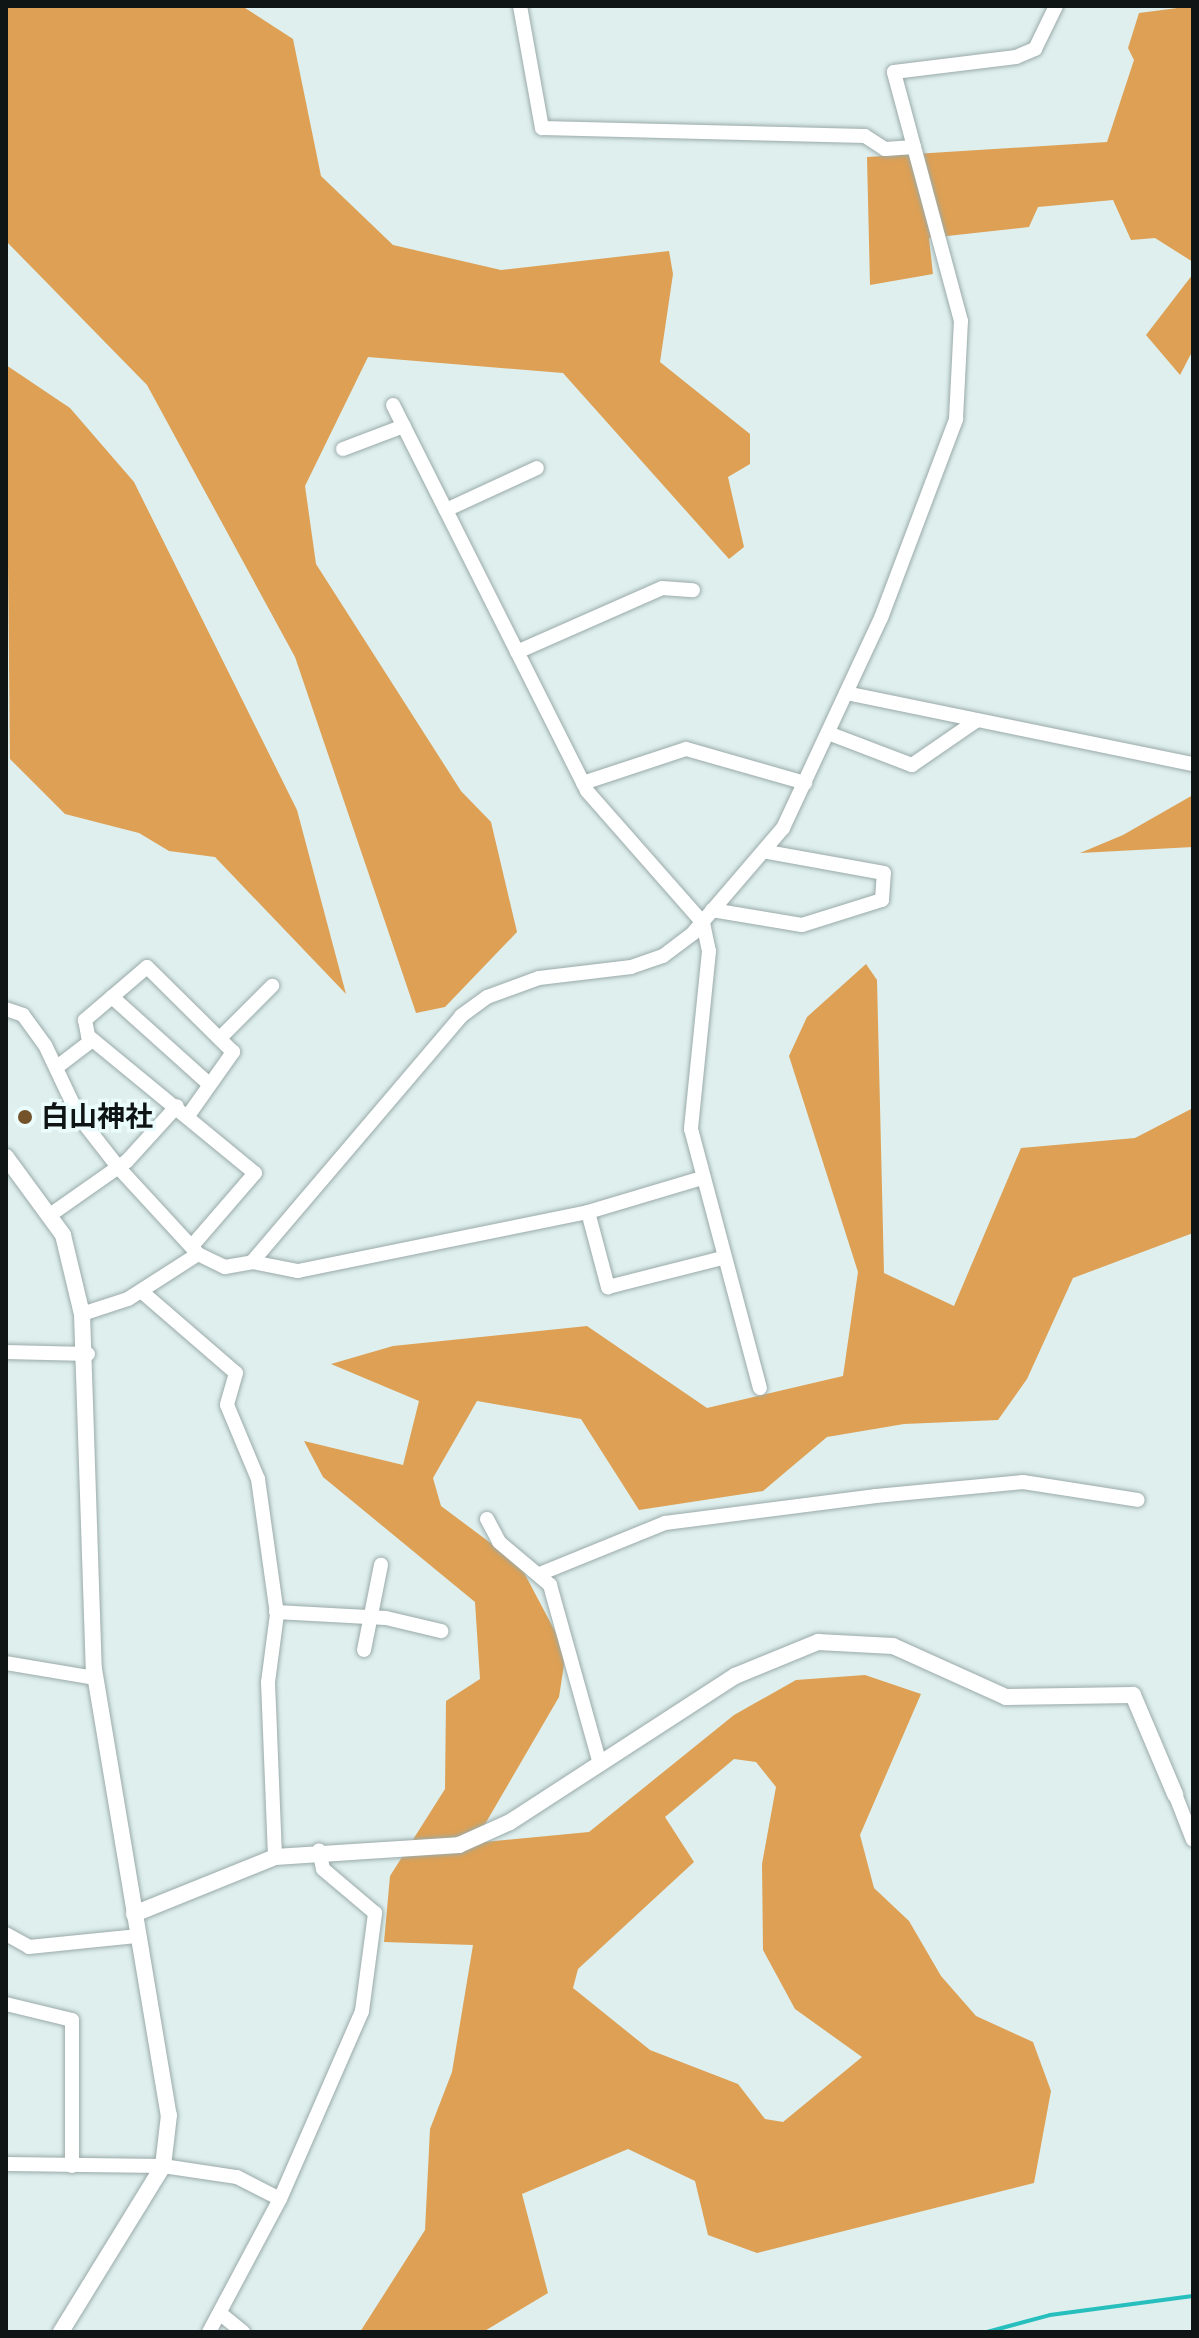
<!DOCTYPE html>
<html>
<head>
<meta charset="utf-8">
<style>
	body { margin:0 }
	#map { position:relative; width:1199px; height:2338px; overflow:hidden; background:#deefee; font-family:"Source Sans 3","Noto Sans JP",sans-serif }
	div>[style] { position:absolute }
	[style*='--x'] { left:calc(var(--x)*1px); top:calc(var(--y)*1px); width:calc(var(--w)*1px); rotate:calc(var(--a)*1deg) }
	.forest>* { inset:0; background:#dda054 }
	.stream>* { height:4px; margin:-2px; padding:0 2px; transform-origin:2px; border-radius:2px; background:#27bebe }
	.roads { filter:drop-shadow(0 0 2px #9aaaa9) drop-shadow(0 0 2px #9aaaa9) }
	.minor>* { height:14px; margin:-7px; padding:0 7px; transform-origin:7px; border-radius:7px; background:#fff }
	.tertiary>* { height:16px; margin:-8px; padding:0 8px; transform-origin:8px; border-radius:8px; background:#fff }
	.dots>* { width:22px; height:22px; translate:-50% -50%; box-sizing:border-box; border:4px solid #ebfcfc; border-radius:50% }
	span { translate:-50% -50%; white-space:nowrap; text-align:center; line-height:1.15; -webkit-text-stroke:7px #ebfcfc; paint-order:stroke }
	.poi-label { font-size:28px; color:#0f1514; font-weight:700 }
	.left { translate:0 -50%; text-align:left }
	.frame { position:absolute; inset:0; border:8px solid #0f1514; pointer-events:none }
</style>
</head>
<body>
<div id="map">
	<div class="forest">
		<i style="clip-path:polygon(6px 6px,242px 6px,293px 39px,321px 176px,393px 245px,501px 270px,669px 251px,673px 274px,660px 362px,750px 434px,750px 464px,728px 477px,744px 547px,729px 559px,563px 373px,368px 357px,305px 486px,316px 564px,461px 791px,491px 822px,517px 932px,445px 1007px,416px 1013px,295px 657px,147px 385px,6px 241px)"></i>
		<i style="clip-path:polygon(1193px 6px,1193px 262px,1155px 238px,1131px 240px,1113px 200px,1038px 207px,1029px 227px,929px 238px,933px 274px,870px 285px,867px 157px,1107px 142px,1134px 60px,1128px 48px,1139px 13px)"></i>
		<i style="clip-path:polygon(1193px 274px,1193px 350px,1180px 375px,1146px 335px)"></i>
		<i style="clip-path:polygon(6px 365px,70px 408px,134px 482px,297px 810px,346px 994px,215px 857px,169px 851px,139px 833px,65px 814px,10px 759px)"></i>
		<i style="clip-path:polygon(1193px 795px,1193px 847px,1080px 853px,1123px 835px)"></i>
		<i style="clip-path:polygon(evenodd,866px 964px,877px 980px,884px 1273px,954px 1306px,1021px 1148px,1135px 1138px,1193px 1108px,1193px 1233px,1073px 1278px,1027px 1379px,998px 1420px,904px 1424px,827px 1437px,763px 1491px,639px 1510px,581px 1419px,477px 1401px,433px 1478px,441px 1506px,520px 1565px,566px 1652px,559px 1697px,474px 1843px,589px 1832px,734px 1715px,796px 1680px,865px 1675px,921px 1694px,860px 1835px,874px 1888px,909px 1921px,941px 1976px,976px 2016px,1033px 2042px,1051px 2091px,1034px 2183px,757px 2253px,708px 2235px,695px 2181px,628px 2149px,522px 2194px,548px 2293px,483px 2332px,360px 2332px,425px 2230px,430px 2129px,452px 2072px,473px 1945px,384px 1942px,390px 1876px,445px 1789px,446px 1701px,480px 1679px,475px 1602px,323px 1477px,304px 1441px,403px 1465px,419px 1401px,331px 1364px,393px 1346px,587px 1326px,707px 1408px,843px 1376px,858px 1272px,789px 1056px,807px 1017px,866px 964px,734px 1759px,756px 1762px,776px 1787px,762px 1864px,763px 1950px,795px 2009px,862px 2057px,783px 2122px,765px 2119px,738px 2084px,650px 2050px,573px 1988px,578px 1969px,694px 1862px,665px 1817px,734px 1759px)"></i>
	</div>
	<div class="stream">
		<i style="--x:987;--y:2332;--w:65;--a:-15.1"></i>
		<i style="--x:1050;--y:2315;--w:144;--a:-7.6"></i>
	</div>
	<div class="roads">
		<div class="minor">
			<i style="--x:520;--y:6;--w:124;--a:79.8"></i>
			<i style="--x:542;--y:128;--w:323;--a:1.4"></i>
			<i style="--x:865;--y:136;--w:24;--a:33"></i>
			<i style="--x:885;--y:149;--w:29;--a:-4"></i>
			<i style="--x:393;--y:405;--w:432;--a:63.3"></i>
			<i style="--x:587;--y:791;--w:176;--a:48.7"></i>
			<i style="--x:703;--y:923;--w:29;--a:78"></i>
			<i style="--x:709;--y:951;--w:179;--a:95.8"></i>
			<i style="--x:691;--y:1129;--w:268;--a:75.1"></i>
			<i style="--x:343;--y:449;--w:65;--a:-20.7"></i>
			<i style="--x:446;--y:510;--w:100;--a:-24.8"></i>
			<i style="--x:517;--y:652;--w:158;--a:-23.8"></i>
			<i style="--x:662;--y:588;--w:31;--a:4"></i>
			<i style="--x:846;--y:693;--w:354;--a:11.6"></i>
			<i style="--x:828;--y:733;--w:90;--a:20.9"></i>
			<i style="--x:912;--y:765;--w:78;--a:-34.5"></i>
			<i style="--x:583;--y:783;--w:108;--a:-18.3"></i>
			<i style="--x:686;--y:749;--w:124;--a:15.9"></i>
			<i style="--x:712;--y:910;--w:91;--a:9.5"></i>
			<i style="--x:802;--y:925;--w:84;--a:-17.4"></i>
			<i style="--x:882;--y:900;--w:27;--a:-86"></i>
			<i style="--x:884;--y:873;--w:119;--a:-169.8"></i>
			<i style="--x:112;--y:997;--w:130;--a:41.9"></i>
			<i style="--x:6;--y:1009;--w:18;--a:19"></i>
			<i style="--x:23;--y:1015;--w:37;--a:54"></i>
			<i style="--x:45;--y:1045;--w:80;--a:64.7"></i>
			<i style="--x:79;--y:1117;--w:63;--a:52"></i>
			<i style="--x:118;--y:1167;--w:118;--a:47.4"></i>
			<i style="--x:198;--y:1254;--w:30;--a:26"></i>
			<i style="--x:225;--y:1267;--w:27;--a:-10"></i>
			<i style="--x:252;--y:1262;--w:323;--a:-49.6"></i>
			<i style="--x:461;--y:1016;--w:32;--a:-36"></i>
			<i style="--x:487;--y:997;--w:55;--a:-20.1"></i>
			<i style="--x:539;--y:978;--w:93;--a:-6.8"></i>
			<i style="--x:631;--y:967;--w:34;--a:-19"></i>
			<i style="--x:663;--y:956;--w:38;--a:-37"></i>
			<i style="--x:693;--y:933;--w:138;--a:-49.4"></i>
			<i style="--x:783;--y:828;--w:232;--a:-65"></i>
			<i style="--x:881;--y:618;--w:213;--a:-69.3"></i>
			<i style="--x:956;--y:419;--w:98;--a:-87.1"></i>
			<i style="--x:961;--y:321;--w:258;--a:-105.1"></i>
			<i style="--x:894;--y:72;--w:123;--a:-7"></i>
			<i style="--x:1016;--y:57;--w:21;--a:-23"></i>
			<i style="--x:1035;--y:49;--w:48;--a:-64"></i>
			<i style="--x:220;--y:1038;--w:74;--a:-45"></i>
			<i style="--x:57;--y:1067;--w:43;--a:-37.4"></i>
			<i style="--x:190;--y:1113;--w:75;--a:-54.8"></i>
			<i style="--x:233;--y:1052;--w:121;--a:-135.3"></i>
			<i style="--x:147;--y:967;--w:82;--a:139.5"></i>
			<i style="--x:85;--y:1020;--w:16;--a:79"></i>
			<i style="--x:88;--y:1036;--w:216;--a:39.4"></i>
			<i style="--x:255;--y:1173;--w:96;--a:130.8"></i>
			<i style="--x:588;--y:1212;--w:78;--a:75.1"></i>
			<i style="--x:608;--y:1287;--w:119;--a:-14.2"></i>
			<i style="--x:50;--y:1215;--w:94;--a:-35"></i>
			<i style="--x:127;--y:1161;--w:74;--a:-47.7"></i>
			<i style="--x:252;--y:1262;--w:47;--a:11.1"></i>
			<i style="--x:298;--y:1271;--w:296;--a:-11.5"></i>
			<i style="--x:588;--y:1212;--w:119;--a:-16.6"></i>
			<i style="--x:141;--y:1291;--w:125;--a:40.8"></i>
			<i style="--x:236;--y:1373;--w:33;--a:106"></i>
			<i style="--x:227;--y:1405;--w:80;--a:67.3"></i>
			<i style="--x:258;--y:1479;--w:136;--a:82"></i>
			<i style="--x:277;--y:1614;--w:69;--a:97.5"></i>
			<i style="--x:268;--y:1682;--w:175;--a:87.7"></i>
			<i style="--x:82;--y:1314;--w:48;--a:-18.1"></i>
			<i style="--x:128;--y:1299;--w:83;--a:-32.7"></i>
			<i style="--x:6;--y:1352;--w:82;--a:1.4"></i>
			<i style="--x:487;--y:1519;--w:26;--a:62"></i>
			<i style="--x:499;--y:1542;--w:67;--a:40.1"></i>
			<i style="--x:550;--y:1585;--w:186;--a:74.4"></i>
			<i style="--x:542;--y:1573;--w:133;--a:-22.1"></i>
			<i style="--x:665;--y:1523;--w:213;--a:-7.3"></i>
			<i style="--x:876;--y:1496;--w:148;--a:-5.4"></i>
			<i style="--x:1023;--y:1482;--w:116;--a:8.9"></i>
			<i style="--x:276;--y:1612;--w:110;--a:3.1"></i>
			<i style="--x:386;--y:1618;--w:57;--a:13.3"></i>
			<i style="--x:364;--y:1650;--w:87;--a:-78.7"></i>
			<i style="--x:6;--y:1663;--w:90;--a:9.6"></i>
			<i style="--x:1175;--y:1794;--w:49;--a:68.6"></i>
			<i style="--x:6;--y:1934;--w:26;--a:29"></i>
			<i style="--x:29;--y:1947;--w:110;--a:-5.8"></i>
			<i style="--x:6;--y:2004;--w:68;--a:13.6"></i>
			<i style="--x:72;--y:2020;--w:146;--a:90"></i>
			<i style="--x:6;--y:2164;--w:157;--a:0.7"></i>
			<i style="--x:163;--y:2166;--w:75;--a:8.5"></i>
			<i style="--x:237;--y:2177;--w:48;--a:27.1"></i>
			<i style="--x:222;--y:2315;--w:27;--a:39"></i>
			<i style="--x:209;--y:2332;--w:151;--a:-61.9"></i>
			<i style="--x:280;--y:2199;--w:205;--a:-66.4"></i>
			<i style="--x:362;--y:2011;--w:99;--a:-82.4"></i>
			<i style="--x:375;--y:1913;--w:68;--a:-139.8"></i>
			<i style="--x:323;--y:1869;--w:19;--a:-102"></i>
		</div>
		<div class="tertiary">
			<i style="--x:6;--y:1157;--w:97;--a:53.8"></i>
			<i style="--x:63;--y:1235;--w:81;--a:76.5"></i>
			<i style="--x:82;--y:1314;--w:355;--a:88.1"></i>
			<i style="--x:94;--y:1669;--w:452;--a:80.5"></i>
			<i style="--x:169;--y:2115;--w:51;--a:96.7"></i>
			<i style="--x:163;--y:2166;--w:195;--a:121.6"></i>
			<i style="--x:134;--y:1914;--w:152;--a:-22"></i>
			<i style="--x:275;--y:1857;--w:184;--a:-3.7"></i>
			<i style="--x:459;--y:1845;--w:56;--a:-24.3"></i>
			<i style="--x:510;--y:1822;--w:268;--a:-33"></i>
			<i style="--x:735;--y:1676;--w:90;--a:-22.3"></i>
			<i style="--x:818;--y:1642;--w:75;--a:3.1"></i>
			<i style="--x:893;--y:1646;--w:124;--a:24.3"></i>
			<i style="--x:1006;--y:1697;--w:127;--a:-0.9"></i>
			<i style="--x:1133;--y:1695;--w:108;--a:67"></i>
		</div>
	</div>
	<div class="dots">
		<i style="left:25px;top:1117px;background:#74532a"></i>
	</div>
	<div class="poi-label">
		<span class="left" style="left:41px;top:1117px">白山神社</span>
	</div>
	<div class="frame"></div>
</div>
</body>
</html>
